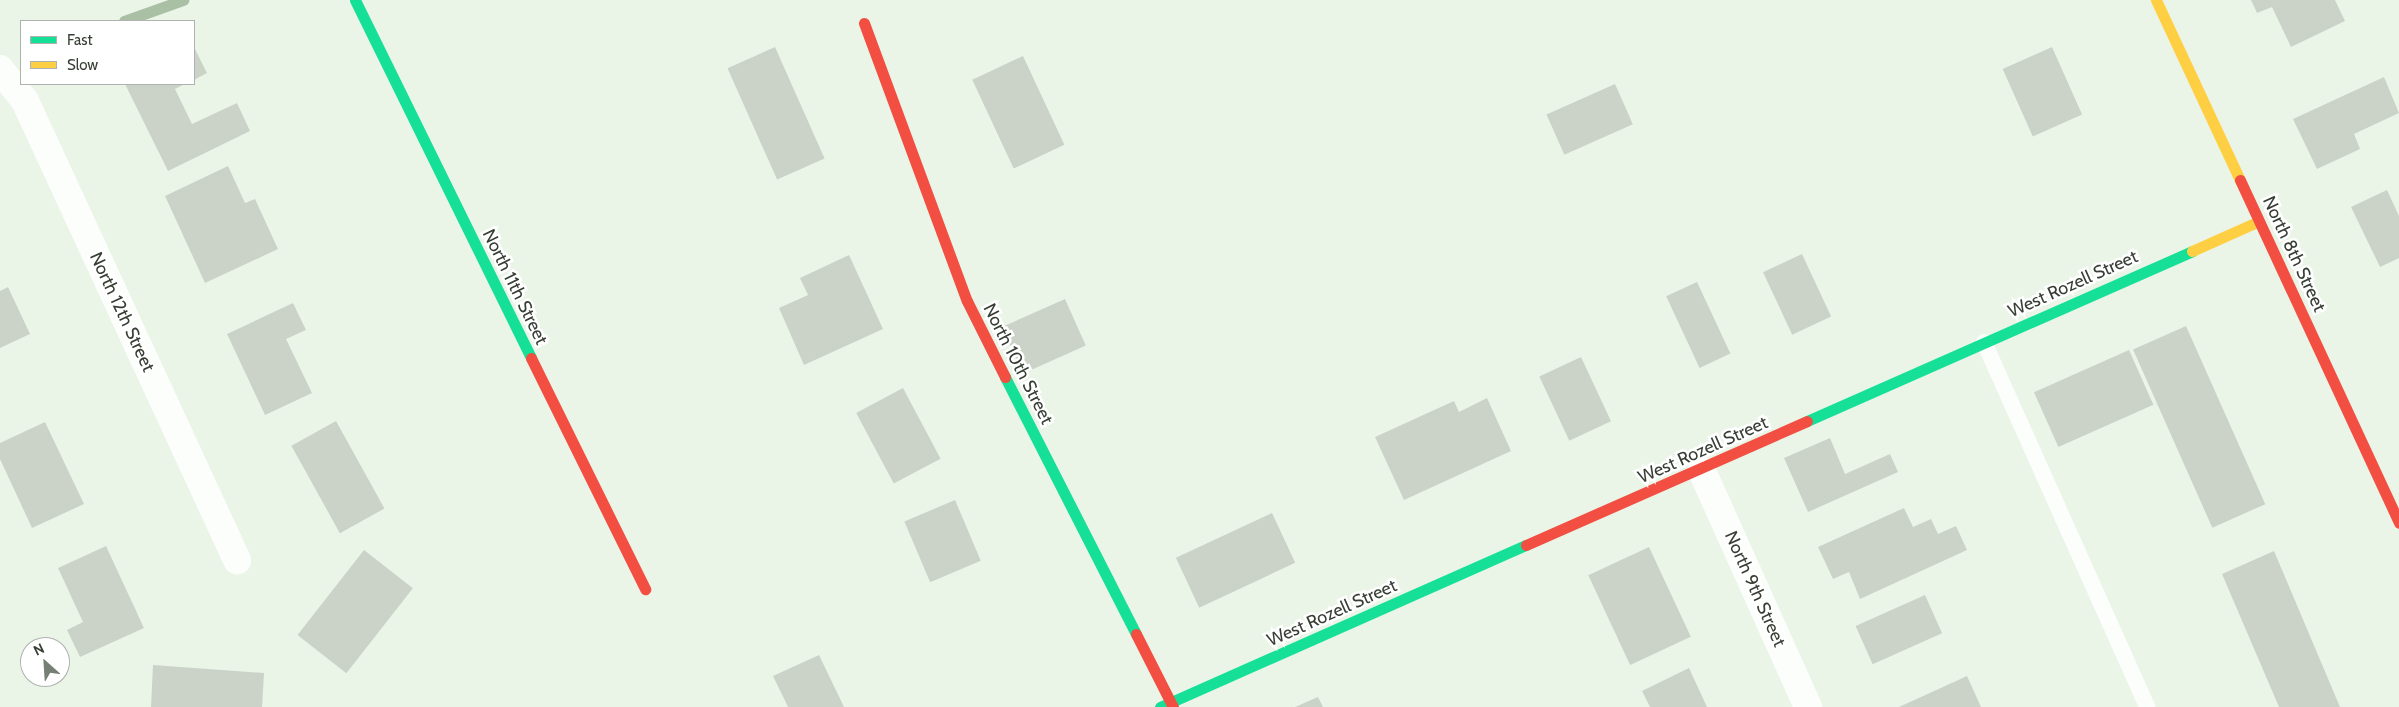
<!DOCTYPE html>
<html>
<head>
<meta charset="utf-8">
<style>
	body { margin:0 }
	#map { position:relative; width:2399px; height:707px; overflow:hidden; background:#eaf5e8; font-family:Cabin,sans-serif }
	div>[style] { position:absolute }
	[style*='--x'] { left:calc(var(--x)*1px); top:calc(var(--y)*1px); width:calc(var(--w)*1px); rotate:calc(var(--a)*1deg) }
	.stream>* { height:11px; margin:-5.5px; padding:0 5.5px; transform-origin:5.5px; border-radius:5.5px; background:#aac0a5 }
	.building>* { inset:0; background:#cbd3c9; transform-origin:0 0 }
	.lane>* { height:16px; margin:-8px; padding:0 8px; transform-origin:8px; border-radius:8px; background:#fcfefc }
	.street>* { height:28px; margin:-14px; padding:0 14px; transform-origin:14px; border-radius:14px; background:#fcfefc }
	.fast>* { height:11px; margin:-5.5px; padding:0 5.5px; transform-origin:5.5px; border-radius:5.5px; background:#16e098 }
	.slow>* { height:11px; margin:-5.5px; padding:0 5.5px; transform-origin:5.5px; border-radius:5.5px; background:#ffcf43 }
	.jam>* { height:11px; margin:-5.5px; padding:0 5.5px; transform-origin:5.5px; border-radius:5.5px; background:#f24e42 }
	span { translate:-50% -50%; white-space:nowrap; text-align:center; line-height:1.15; -webkit-text-stroke:5px #fff; paint-order:stroke }
	.street-label { font-size:18px; color:#373f35 }
	.legend { position:absolute; left:20px; top:20px; width:175px; height:65px; box-sizing:border-box; background:#fff; border:1px solid #afb2ae; margin:0; padding:6px 9px; list-style:none; font-size:15px; color:#373f35 }
	.legend li { display:flex; align-items:center; gap:10px; height:25px }
	.legend b { width:25px; border:1px solid #afb2ae }
	.north { position:absolute; left:20px; top:637px; width:50px; height:50px; box-sizing:border-box; background:#fff; border:1px solid #afb2ae; border-radius:50%; rotate:334deg; font-size:14px; font-weight:700; line-height:20px; text-align:center; color:#373f35 }
	.north::after { content:''; display:block; margin:auto; width:18px; height:22px; background:#767f74; clip-path:polygon(50% 0,100% 100%,50% 72%,0 100%) }
</style>
</head>
<body>
<div id="map">
	<div class="stream">
		<i style="--x:124;--y:21;--w:63;--a:-19.6"></i>
	</div>
	<div class="building">
		<i style="clip-path:polygon(2251px 0,2335px 0,2345px 21px,2291px 47px,2272px 7px,2257px 13px)"></i>
		<i style="clip-path:polygon(194px 47px,207px 73px,194px 80px)"></i>
		<i style="left:775px;top:47px;width:122px;height:52px;rotate:66deg"></i>
		<i style="left:2052px;top:47px;width:74px;height:54px;rotate:66deg"></i>
		<i style="left:1023px;top:56px;width:98px;height:56px;rotate:65deg"></i>
		<i style="clip-path:polygon(2384px 77px,2399px 113px,2354px 134px,2360px 149px,2317px 169px,2293px 119px)"></i>
		<i style="clip-path:polygon(125px 84px,185px 84px,175px 89px,192px 124px,237px 103px,250px 131px,168px 171px)"></i>
		<i style="left:1615px;top:84px;width:44px;height:75px;rotate:66deg"></i>
		<i style="clip-path:polygon(228px 166px,245px 203px,255px 199px,278px 249px,205px 283px,165px 196px)"></i>
		<i style="clip-path:polygon(2387px 190px,2399px 216px,2399px 258px,2380px 267px,2351px 207px)"></i>
		<i style="left:1802px;top:254px;width:69px;height:43px;rotate:65deg"></i>
		<i style="clip-path:polygon(849px 255px,883px 329px,804px 365px,779px 308px,808px 295px,800px 278px)"></i>
		<i style="left:1697px;top:282px;width:79px;height:34px;rotate:65deg"></i>
		<i style="clip-path:polygon(8px 287px,30px 334px,0 348px,0 291px)"></i>
		<i style="left:1065px;top:299px;width:51px;height:69px;rotate:66deg"></i>
		<i style="clip-path:polygon(293px 303px,306px 330px,286px 339px,312px 393px,265px 415px,227px 334px)"></i>
		<i style="left:2186px;top:326px;width:195px;height:58px;rotate:66deg"></i>
		<i style="left:2129px;top:350px;width:60px;height:104px;rotate:66deg"></i>
		<i style="left:1581px;top:357px;width:71px;height:46px;rotate:65deg"></i>
		<i style="left:903px;top:388px;width:80px;height:53px;rotate:62deg"></i>
		<i style="clip-path:polygon(1487px 398px,1511px 451px,1404px 500px,1375px 437px,1454px 401px,1459px 412px)"></i>
		<i style="left:336px;top:421px;width:100px;height:51px;rotate:61deg"></i>
		<i style="clip-path:polygon(45px 422px,84px 504px,32px 528px,0 459px,0 443px)"></i>
		<i style="clip-path:polygon(1830px 438px,1845px 474px,1890px 454px,1898px 472px,1808px 512px,1784px 458px)"></i>
		<i style="left:955px;top:500px;width:66px;height:55px;rotate:67deg"></i>
		<i style="clip-path:polygon(1904px 508px,1913px 527px,1931px 519px,1938px 534px,1956px 526px,1967px 550px,1860px 599px,1849px 572px,1833px 579px,1818px 547px)"></i>
		<i style="left:1272px;top:513px;width:55px;height:106px;rotate:65deg"></i>
		<i style="clip-path:polygon(106px 546px,144px 628px,80px 657px,67px 630px,83px 622px,58px 568px)"></i>
		<i style="left:1649px;top:547px;width:99px;height:67px;rotate:65deg"></i>
		<i style="left:364px;top:550px;width:62px;height:108px;rotate:38deg"></i>
		<i style="clip-path:polygon(2274px 551px,2340px 707px,2279px 707px,2222px 574px)"></i>
		<i style="left:1925px;top:595px;width:42px;height:76px;rotate:66deg"></i>
		<i style="clip-path:polygon(819px 655px,844px 707px,788px 707px,773px 676px)"></i>
		<i style="clip-path:polygon(153px 665px,264px 673px,262px 707px,151px 707px)"></i>
		<i style="clip-path:polygon(1689px 668px,1707px 707px,1650px 707px,1642px 691px)"></i>
		<i style="clip-path:polygon(1967px 676px,1981px 707px,1899px 707px)"></i>
		<i style="clip-path:polygon(1318px 697px,1323px 707px,1295px 707px)"></i>
	</div>
	<div class="lane">
		<i style="--x:1984;--y:342;--w:400;--a:65.9"></i>
	</div>
	<div class="street">
		<i style="--x:0;--y:69;--w:41;--a:52"></i>
		<i style="--x:25;--y:101;--w:506;--a:65.21"></i>
		<i style="--x:1702;--y:471;--w:259;--a:65.8"></i>
	</div>
	<div class="fast">
		<i style="--x:355;--y:0;--w:399;--a:63.8"></i>
		<i style="--x:1005;--y:377;--w:288;--a:63"></i>
		<i style="--x:1807;--y:421;--w:421;--a:-23.8"></i>
		<i style="--x:1160;--y:707;--w:400;--a:-23.9"></i>
	</div>
	<div class="slow">
		<i style="--x:2156;--y:0;--w:199;--a:65"></i>
		<i style="--x:2192;--y:251;--w:73;--a:-24.1"></i>
	</div>
	<div class="jam">
		<i style="--x:864;--y:23;--w:296;--a:69.7"></i>
		<i style="--x:967;--y:301;--w:85;--a:63.4"></i>
		<i style="--x:2240;--y:180;--w:378;--a:65.1"></i>
		<i style="--x:531;--y:358;--w:258;--a:63.7"></i>
		<i style="--x:1526;--y:545;--w:307;--a:-23.8"></i>
		<i style="--x:1136;--y:634;--w:82;--a:63.1"></i>
	</div>
	<div class="street-label">
		<span style="left:2294px;top:254px;rotate:65deg">North 8th Street</span>
		<span style="left:2073px;top:284px;rotate:-24deg">West Rozell Street</span>
		<span style="left:515px;top:287px;rotate:64deg">North 11th Street</span>
		<span style="left:122px;top:312px;rotate:65deg">North 12th Street</span>
		<span style="left:1018px;top:364px;rotate:63deg">North 10th Street</span>
		<span style="left:1703px;top:450px;rotate:-24deg">West Rozell Street</span>
		<span style="left:1755px;top:589px;rotate:66deg">North 9th Street</span>
		<span style="left:1332px;top:613px;rotate:-24deg">West Rozell Street</span>
	</div>
	<ul class="legend">
	<li><b style="height:6px;background:#16e098"></b>Fast</li>
	<li><b style="height:6px;background:#ffcf43"></b>Slow</li>
	</ul>
	<div class="north">N</div>
</div>
</body>
</html>
